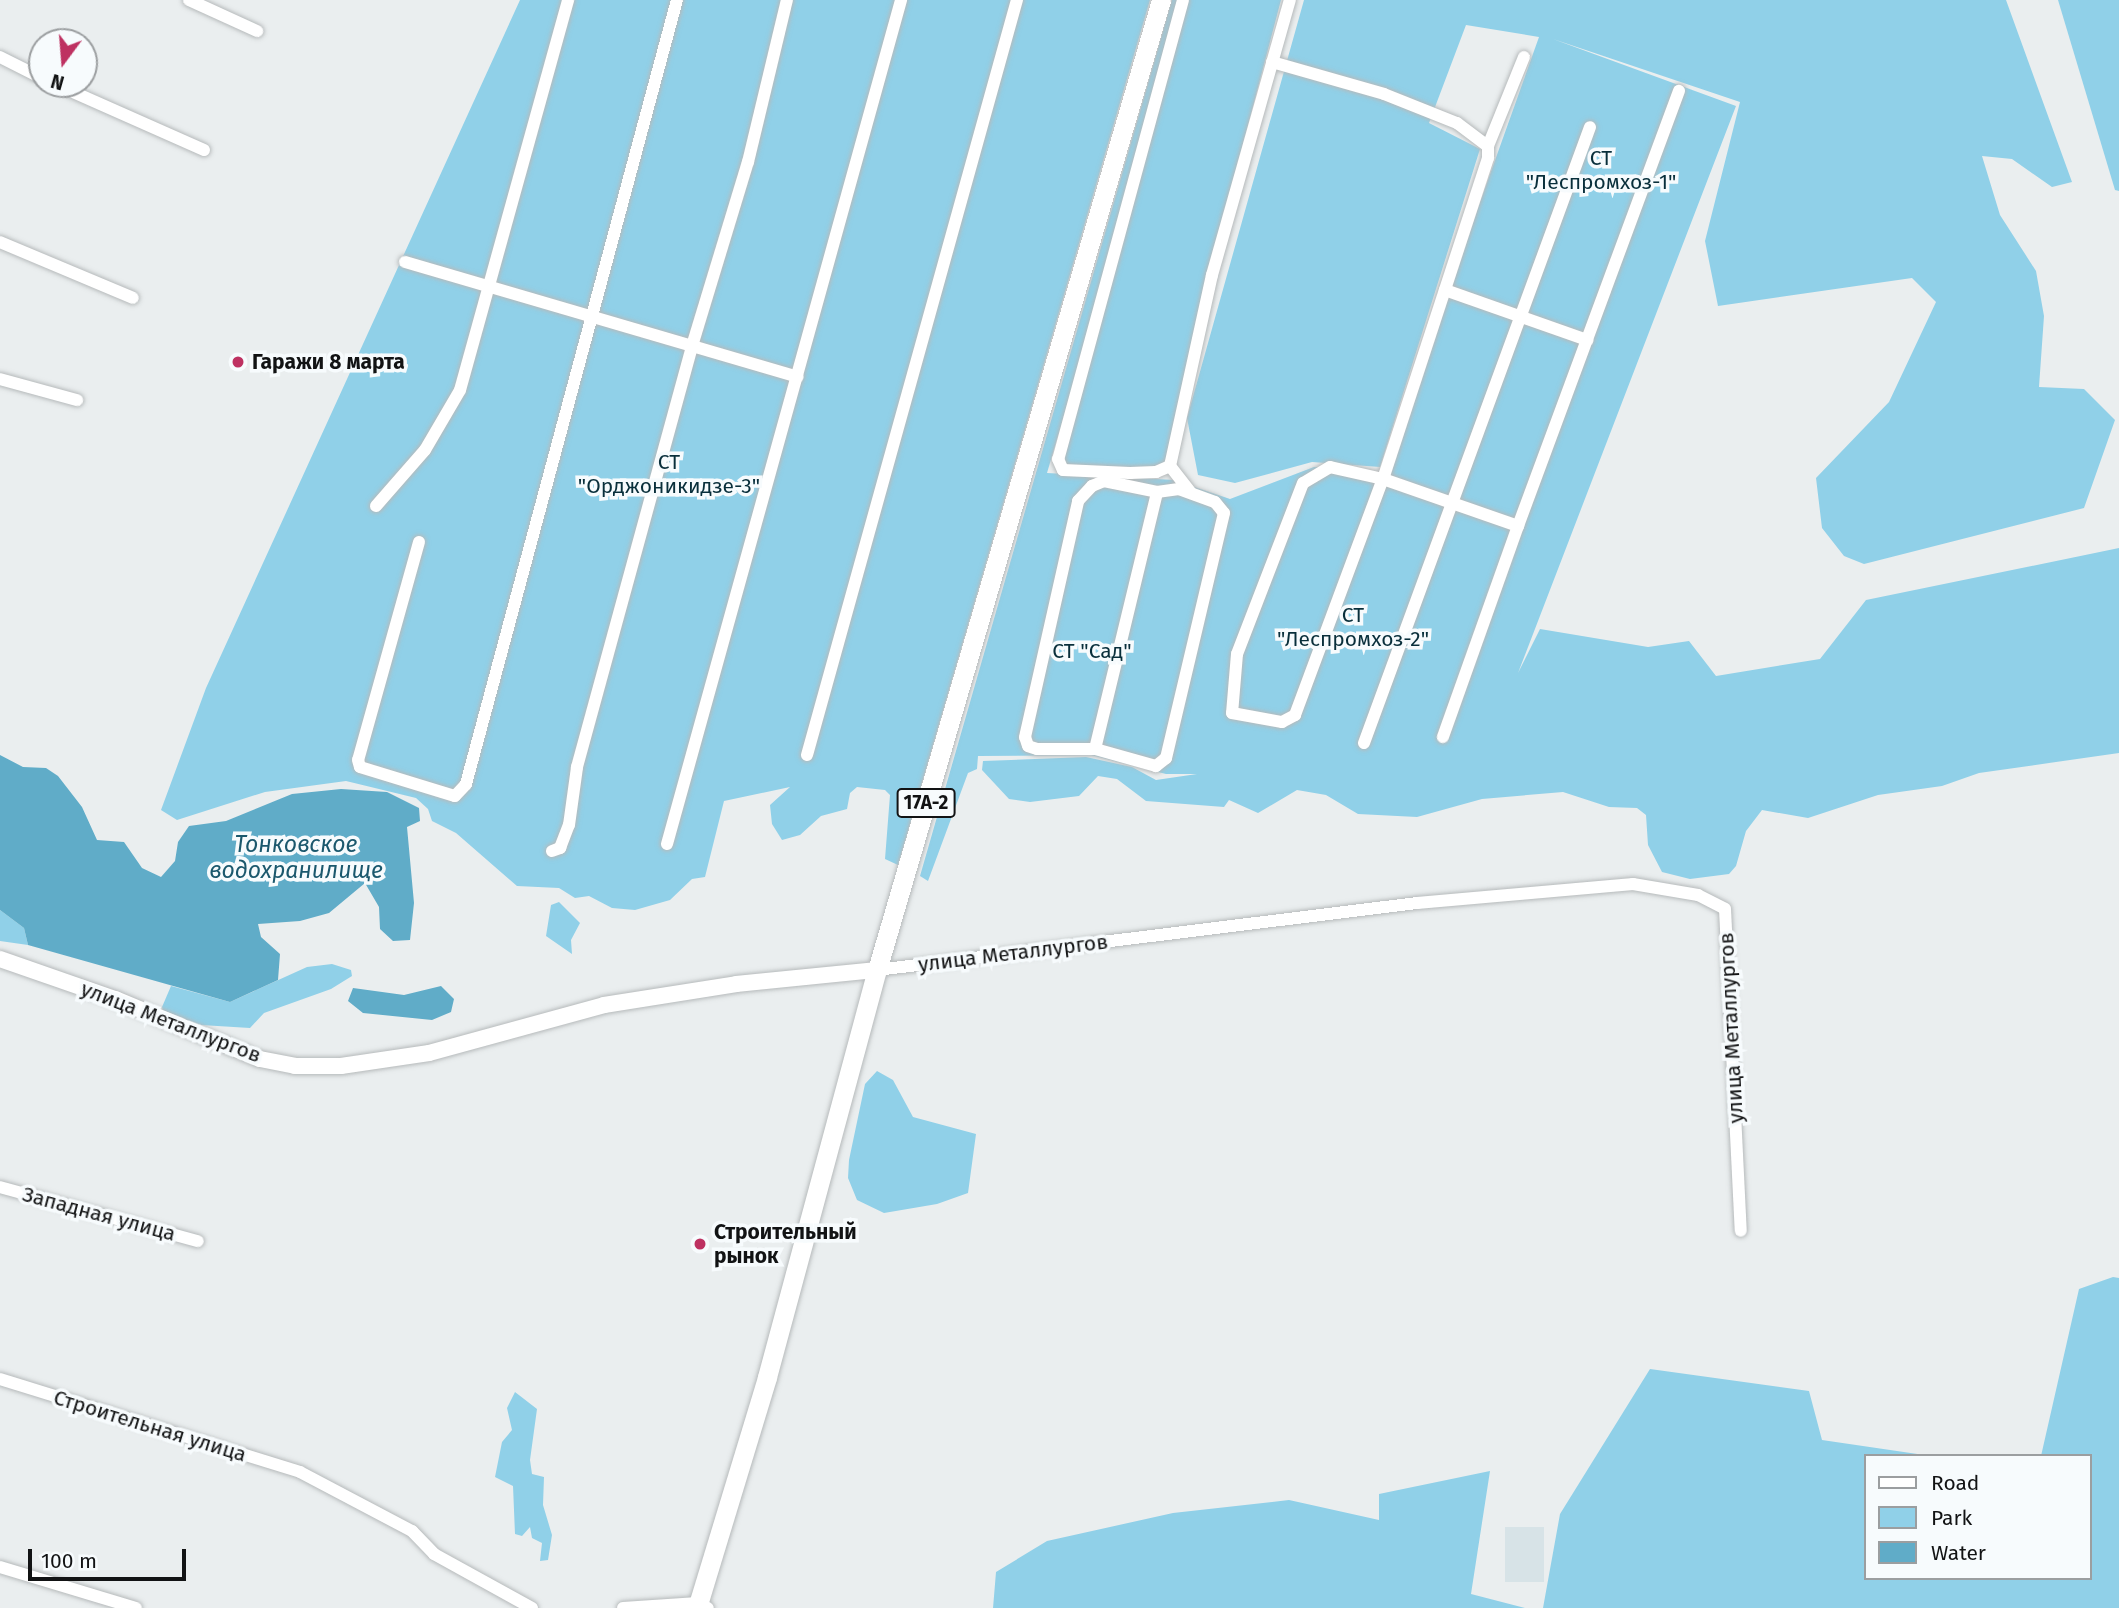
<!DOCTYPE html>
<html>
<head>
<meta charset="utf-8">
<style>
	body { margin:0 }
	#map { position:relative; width:2119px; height:1608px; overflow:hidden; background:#eaeeef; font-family:"Fira Sans",sans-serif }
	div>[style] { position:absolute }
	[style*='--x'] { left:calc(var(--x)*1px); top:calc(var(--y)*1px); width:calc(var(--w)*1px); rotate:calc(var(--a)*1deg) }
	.built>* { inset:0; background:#d7e3e7; transform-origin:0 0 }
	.green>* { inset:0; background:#90d0e8 }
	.water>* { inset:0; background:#60acc8 }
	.roads { filter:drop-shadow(0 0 2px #b6babb) drop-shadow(0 0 2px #b6babb) }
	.minor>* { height:12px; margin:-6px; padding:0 6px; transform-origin:6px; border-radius:6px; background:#fff }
	.tertiary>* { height:16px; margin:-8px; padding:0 8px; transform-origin:8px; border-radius:8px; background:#fff }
	.primary>* { height:19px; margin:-9.5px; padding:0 9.5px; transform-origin:9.5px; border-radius:9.5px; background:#fff }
	.dots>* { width:19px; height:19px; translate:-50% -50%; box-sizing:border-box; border:4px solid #f7fbfd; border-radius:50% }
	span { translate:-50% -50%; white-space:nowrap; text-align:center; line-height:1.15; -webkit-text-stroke:7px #f7fbfd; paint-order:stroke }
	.shield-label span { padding:2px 5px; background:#f7fbfd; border:2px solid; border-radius:5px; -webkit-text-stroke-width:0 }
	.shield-label { font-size:19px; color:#121314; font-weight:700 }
	.park-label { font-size:21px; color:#092f3b }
	.poi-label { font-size:21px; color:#121314; font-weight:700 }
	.left { translate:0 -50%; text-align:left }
	.street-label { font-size:21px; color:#121314 }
	.water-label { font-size:23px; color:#1b586d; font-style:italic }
	.legend { position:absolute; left:1864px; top:1454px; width:228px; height:126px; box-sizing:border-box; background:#f7fbfd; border:2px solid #9b9ea0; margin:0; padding:9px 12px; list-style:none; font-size:21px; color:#121314 }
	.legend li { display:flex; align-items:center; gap:14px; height:35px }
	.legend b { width:35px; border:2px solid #9b9ea0 }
	.north { position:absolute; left:28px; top:28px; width:70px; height:70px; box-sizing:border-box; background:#f7fbfd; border:2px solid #9b9ea0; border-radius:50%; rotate:196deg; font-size:19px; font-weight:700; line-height:28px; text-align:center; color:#121314 }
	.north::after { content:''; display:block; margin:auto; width:24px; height:32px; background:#be3161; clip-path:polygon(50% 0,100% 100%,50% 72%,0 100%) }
	.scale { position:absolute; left:28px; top:1549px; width:158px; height:32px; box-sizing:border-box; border:4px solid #121314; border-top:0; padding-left:9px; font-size:21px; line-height:24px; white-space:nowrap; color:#121314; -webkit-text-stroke:5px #f7fbfd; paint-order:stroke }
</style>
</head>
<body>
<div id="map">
	<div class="built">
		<i style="left:1505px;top:1527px;width:39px;height:55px"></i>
	</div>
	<div class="green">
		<i style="clip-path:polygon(520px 0,1150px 0,898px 865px,885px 859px,890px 795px,885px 790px,857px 787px,850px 793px,847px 809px,821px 816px,800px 835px,782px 840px,772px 824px,770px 805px,790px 787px,724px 801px,705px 877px,692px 879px,670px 900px,635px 910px,612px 908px,589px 896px,575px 898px,559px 888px,517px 886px,456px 833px,432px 821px,428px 809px,416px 798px,346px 781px,265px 792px,177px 820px,161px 810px,206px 688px)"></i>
		<i style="clip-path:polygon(1172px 0,1281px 0,1209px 273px,1166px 462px,1156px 468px,1129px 469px,1066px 465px,1064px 457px,1164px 78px,1047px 473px,1174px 480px,1230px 499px,1314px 467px,1344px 468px,1381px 480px,1539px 37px,1466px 25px,1429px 123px,1480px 149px,1380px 467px,1312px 462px,1235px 483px,1198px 475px,1187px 418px,1304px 0,2006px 0,2072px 182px,2052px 187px,2012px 159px,1982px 156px,2000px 215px,2036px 271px,2044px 316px,2039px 387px,2084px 389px,2115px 420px,2084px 508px,1864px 564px,1844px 556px,1822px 528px,1816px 478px,1889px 402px,1936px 302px,1912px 278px,1718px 306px,1705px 241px,1740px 102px,1553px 39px,1736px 106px,1518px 673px,1540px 629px,1648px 647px,1689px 641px,1716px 676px,1820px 659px,1866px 600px,2119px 548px,2119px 753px,1979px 773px,1942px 786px,1878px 795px,1808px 818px,1762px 810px,1746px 831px,1736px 866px,1729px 874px,1690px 879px,1662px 872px,1648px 845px,1646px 815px,1637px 808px,1609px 807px,1563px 792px,1482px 799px,1417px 817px,1358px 814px,1326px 795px,1297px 790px,1258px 813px,1229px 800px,1224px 807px,1146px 801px,1117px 779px,1098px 776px,1079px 796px,1030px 802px,1009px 799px,982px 770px,983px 761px,1086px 757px,1132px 767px,1156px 780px,1197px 774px,1166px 774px,1091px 755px,978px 756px,977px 769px,968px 773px,928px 881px,920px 876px)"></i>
		<i style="clip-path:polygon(2058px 0,2119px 0,2119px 191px,2115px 190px)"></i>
		<i style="clip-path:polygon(559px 902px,580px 923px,571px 940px,572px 954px,546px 936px,551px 905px)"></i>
		<i style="clip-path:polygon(0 910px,24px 928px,28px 945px,0 941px)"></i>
		<i style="clip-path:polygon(332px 964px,351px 970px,352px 976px,331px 989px,264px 1013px,250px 1028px,201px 1025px,164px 1014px,162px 1007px,171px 986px,230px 1002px,307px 967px)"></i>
		<i style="clip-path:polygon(877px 1071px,893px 1080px,913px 1117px,976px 1134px,968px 1193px,937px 1204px,884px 1213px,857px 1200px,848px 1178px,849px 1160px,865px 1084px)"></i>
		<i style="clip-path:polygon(2113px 1277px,2119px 1278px,2119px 1608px,1543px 1608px,1560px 1514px,1650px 1369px,1809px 1391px,1822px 1440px,1931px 1456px,1865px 1456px,1865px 1578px,2089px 1578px,2089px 1456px,2041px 1456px,2079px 1289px)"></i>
		<i style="clip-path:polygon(515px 1392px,537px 1409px,530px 1460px,532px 1474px,544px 1477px,543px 1505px,552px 1535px,548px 1560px,540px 1561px,542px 1543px,532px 1538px,530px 1527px,522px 1536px,515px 1534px,513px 1486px,495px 1477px,502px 1442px,512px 1430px,507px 1408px)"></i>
		<i style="clip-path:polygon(1490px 1471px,1471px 1594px,1525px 1608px,993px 1608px,996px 1572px,1047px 1541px,1173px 1513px,1289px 1500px,1379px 1520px,1379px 1494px)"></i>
	</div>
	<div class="water">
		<i style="clip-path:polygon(0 755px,23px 767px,46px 768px,58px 776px,82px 807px,97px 840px,124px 842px,142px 868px,161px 877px,175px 861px,178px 842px,189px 826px,226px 821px,292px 794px,341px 789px,387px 792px,419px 808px,420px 821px,407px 827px,414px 903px,410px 940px,393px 941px,380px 929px,379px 907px,365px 883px,329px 913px,300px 921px,258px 924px,261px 937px,280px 954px,278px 980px,230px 1002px,28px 945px,24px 928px,0 910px)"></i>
		<i style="clip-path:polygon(441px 986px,454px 999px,451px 1012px,432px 1020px,363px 1013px,348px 1001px,353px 988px,404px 995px)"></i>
	</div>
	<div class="roads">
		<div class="minor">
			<i style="--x:189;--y:0;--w:75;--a:24.5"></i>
			<i style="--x:1183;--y:0;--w:476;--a:105.2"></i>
			<i style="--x:1058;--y:459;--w:12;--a:66"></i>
			<i style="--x:1063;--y:470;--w:67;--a:2.6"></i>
			<i style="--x:1130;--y:473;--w:26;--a:-2"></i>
			<i style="--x:1156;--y:472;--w:15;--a:-23"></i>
			<i style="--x:1170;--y:466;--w:196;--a:-77.6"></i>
			<i style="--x:1212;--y:275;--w:286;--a:-74.2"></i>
			<i style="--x:0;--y:57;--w:47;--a:26.6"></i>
			<i style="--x:1272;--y:62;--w:116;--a:15.9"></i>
			<i style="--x:1384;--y:94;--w:79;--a:21.7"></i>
			<i style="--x:1457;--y:123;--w:39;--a:37"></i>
			<i style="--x:1488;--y:146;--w:12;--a:90"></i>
			<i style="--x:1488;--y:158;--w:338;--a:108.1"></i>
			<i style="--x:1383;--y:479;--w:54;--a:-167.2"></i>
			<i style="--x:1330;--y:467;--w:31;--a:149"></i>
			<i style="--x:1303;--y:483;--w:183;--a:111.1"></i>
			<i style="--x:1237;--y:654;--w:59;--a:94.8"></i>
			<i style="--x:1232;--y:713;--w:51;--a:10.2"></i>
			<i style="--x:1282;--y:722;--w:15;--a:-28"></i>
			<i style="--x:1295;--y:715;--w:252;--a:-69.6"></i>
			<i style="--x:1383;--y:479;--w:143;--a:19.2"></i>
			<i style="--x:1518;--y:526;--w:224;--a:109.6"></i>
			<i style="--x:55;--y:84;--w:163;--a:23.9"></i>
			<i style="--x:1488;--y:146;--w:96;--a:-68"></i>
			<i style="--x:0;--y:242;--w:144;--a:22.8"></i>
			<i style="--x:405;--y:262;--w:409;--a:16.3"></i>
			<i style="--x:1445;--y:290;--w:151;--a:19.4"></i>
			<i style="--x:0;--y:379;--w:80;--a:15.3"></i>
			<i style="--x:1170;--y:466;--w:33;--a:52"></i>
			<i style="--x:376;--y:506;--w:74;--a:-48.8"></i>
			<i style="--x:425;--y:450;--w:69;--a:-59.7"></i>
			<i style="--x:460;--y:390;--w:405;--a:-74.5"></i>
			<i style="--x:1518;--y:526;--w:464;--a:-69.7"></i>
			<i style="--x:419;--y:542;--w:226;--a:105.6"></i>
			<i style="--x:358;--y:760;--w:7;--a:74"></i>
			<i style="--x:360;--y:767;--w:99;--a:17"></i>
			<i style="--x:455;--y:796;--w:16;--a:-47"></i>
			<i style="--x:466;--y:784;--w:812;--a:-74.94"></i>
			<i style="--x:1364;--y:743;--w:656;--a:-69.85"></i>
			<i style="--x:1095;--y:749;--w:58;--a:180"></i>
			<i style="--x:1037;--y:749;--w:9;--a:-162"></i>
			<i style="--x:1028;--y:746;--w:9;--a:-108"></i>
			<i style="--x:1025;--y:737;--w:242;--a:-77.3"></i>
			<i style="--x:1078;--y:501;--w:21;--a:-47"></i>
			<i style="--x:1092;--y:486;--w:13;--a:-23"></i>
			<i style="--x:1104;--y:481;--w:54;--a:11.7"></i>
			<i style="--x:1157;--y:492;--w:22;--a:-8"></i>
			<i style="--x:1179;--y:489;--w:38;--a:20"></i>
			<i style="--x:1215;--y:502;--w:14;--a:51"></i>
			<i style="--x:1224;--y:513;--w:252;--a:103.3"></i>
			<i style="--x:1166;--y:758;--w:13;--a:141"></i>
			<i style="--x:1156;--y:766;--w:63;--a:-164.4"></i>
			<i style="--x:1095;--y:749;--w:264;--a:-76.4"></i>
			<i style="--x:807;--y:755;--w:784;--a:-74.46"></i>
			<i style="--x:667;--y:844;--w:876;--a:-74.5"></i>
			<i style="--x:552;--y:851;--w:9;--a:-21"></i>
			<i style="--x:560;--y:848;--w:25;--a:-69"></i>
			<i style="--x:569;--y:825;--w:59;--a:-82.1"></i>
			<i style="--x:577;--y:767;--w:436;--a:-74.7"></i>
			<i style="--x:692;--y:346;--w:192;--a:-73.1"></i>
			<i style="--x:748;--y:162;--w:167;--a:-76.5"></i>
			<i style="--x:877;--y:970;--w:544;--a:-7.07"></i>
			<i style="--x:1417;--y:903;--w:217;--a:-5"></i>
			<i style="--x:1633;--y:884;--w:66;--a:9.6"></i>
			<i style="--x:1698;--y:895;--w:30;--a:27"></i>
			<i style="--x:1725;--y:909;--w:322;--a:87.2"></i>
			<i style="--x:0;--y:1187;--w:205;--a:15.3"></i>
			<i style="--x:0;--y:1379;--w:314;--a:17.2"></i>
			<i style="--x:300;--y:1472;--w:127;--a:27.8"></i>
			<i style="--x:412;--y:1531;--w:32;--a:46"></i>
			<i style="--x:434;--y:1554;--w:112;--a:28.9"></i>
			<i style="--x:0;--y:1567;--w:142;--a:16.8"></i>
			<i style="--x:623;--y:1608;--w:75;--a:-3.8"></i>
			<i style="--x:698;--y:1603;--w:11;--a:27"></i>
		</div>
		<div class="tertiary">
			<i style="--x:0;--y:959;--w:122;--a:19.2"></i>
			<i style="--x:115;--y:999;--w:157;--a:22.5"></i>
			<i style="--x:260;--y:1059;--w:36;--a:11"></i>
			<i style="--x:295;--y:1066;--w:46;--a:0"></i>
			<i style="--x:341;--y:1066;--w:89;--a:-8.4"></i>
			<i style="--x:429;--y:1053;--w:181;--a:-15.3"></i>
			<i style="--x:604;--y:1005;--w:134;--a:-9"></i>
			<i style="--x:736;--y:984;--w:142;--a:-5.7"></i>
		</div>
		<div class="primary">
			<i style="--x:697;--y:1608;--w:241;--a:-73.1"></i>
			<i style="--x:767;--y:1377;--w:422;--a:-74.9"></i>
			<i style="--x:877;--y:970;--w:1011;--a:-73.68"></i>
		</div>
	</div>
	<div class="dots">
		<i style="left:238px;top:362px;background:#be3161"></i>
		<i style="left:700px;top:1244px;background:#be3161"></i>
	</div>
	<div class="shield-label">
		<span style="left:926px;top:803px">17А-2</span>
	</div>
	<div class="park-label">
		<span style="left:1601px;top:170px">СТ<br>"Леспромхоз-1"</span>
		<span style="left:669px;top:474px">СТ<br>"Орджоникидзе-3"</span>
		<span style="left:1353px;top:627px">СТ<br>"Леспромхоз-2"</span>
		<span style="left:1092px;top:651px">СТ "Сад"</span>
	</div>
	<div class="poi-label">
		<span class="left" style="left:252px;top:362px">Гаражи 8 марта</span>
		<span class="left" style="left:714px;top:1244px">Строительный<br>рынок</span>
	</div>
	<div class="street-label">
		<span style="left:1013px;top:953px;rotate:-7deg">улица Металлургов</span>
		<span style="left:171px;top:1022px;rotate:21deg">улица Металлургов</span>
		<span style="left:1731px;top:1028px;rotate:-93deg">улица Металлургов</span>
		<span style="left:99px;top:1214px;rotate:15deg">Западная улица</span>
		<span style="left:150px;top:1426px;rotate:17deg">Строительная улица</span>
	</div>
	<div class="water-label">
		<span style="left:296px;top:857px">Тонковское<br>водохранилище</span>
	</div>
	<ul class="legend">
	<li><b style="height:9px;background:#fff"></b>Road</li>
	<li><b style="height:19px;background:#90d0e8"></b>Park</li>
	<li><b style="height:19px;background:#60acc8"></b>Water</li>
	</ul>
	<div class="north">N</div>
	<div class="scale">100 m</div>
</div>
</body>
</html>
